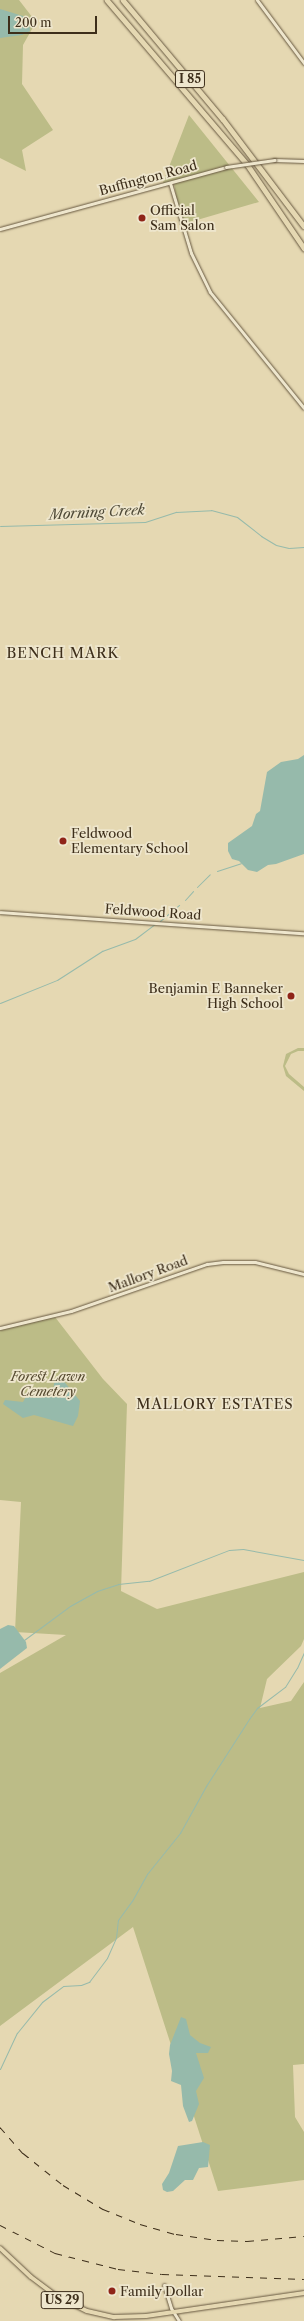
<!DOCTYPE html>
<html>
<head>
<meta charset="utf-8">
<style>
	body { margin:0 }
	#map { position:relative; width:304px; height:2321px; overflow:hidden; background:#e5d8b2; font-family:"Libre Caslon Text",serif }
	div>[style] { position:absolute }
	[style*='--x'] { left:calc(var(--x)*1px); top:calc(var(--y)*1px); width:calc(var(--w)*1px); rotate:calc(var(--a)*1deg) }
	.green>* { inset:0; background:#bcbc87 }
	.water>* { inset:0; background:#96baab }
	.stream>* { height:1px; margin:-0.5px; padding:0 0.5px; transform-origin:0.5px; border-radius:0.5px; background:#96baab }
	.roads { filter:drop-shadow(0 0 1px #675840) drop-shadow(0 0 1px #675840) }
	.tertiary>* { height:3px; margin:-1.5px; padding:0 1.5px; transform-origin:1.5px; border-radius:1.5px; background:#eee6cd }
	.primary>* { height:4px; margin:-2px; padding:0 2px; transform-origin:2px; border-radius:2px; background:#e5d8b2 }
	.motorway>* { height:4.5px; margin:-2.25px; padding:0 2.25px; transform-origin:2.25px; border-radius:2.25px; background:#e5d8b2 }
	.rail>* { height:1px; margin-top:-0.5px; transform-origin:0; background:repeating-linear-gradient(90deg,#3d2e1a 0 7px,transparent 0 14px) }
	.bridges { filter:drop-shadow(0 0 1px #675840) drop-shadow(0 0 1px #675840) }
	.tertiary-bridge>* { height:3px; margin:-1.5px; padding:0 1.5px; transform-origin:1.5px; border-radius:1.5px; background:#eee6cd }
	.dots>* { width:11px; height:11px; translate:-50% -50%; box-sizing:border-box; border:2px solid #eee6cd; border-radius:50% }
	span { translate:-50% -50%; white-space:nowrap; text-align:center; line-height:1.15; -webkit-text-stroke:3.5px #eee6cd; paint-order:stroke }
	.shield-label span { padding:1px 3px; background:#eee6cd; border:1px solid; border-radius:3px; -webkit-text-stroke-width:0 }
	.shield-label { font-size:12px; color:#3d2e1a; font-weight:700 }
	.street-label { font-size:13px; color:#3d2e1a }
	.poi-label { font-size:13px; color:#3d2e1a }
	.left { translate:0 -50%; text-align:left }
	.right { translate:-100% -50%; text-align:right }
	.park-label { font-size:13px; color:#564a30; font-style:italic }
	.water-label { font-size:14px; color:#4f4a37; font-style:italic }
	.neighbourhood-label { font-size:14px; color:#3d2e1a; letter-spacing:1px }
	.scale { position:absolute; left:8px; top:16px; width:89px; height:18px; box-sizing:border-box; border:2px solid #3d2e1a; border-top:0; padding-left:5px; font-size:12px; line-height:14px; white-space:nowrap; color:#3d2e1a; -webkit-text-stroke:3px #eee6cd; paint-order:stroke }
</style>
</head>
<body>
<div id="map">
	<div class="green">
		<i style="clip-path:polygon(0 0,19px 0,36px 22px,23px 45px,22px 84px,53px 130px,22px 150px,26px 171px,0 158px)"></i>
		<i style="clip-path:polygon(189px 115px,259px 202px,180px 225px,174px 183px,162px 185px)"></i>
		<i style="clip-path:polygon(298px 1048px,304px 1048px,304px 1051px,298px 1051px,291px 1054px,285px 1066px,289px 1074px,304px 1087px,304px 1091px,286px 1076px,283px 1066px,286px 1054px)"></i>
		<i style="clip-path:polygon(55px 1317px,103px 1379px,127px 1404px,121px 1591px,157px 1609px,304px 1572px,304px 1639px,301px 1646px,267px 1679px,260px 1708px,291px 1701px,304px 1682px,304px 2064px,293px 2065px,295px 2117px,304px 2132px,304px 2180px,218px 2191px,133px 1927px,0 2026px,0 1673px,66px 1635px,15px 1632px,21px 1502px,0 1500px,0 1330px)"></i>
	</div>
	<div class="water">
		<i style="clip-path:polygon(0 9px,23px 16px,29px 22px,30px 31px,22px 35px,0 38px)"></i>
		<i style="clip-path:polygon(304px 755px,304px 854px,276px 864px,268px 865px,257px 872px,248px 870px,239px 861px,232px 859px,228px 851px,228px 843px,252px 826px,256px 814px,260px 811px,267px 772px,281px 762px,298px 759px)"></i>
		<i style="clip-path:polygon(62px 1379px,80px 1401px,78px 1416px,73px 1426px,34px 1415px,23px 1418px,3px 1404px,5px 1400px,23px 1402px,28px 1393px,39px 1389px,41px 1389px,43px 1396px,50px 1397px,53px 1393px,54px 1383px)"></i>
		<i style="clip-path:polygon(8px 1625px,14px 1626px,26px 1642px,27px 1648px,0 1669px,0 1629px)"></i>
		<i style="clip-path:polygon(181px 2017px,186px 2019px,190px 2035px,200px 2043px,211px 2047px,208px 2053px,196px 2053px,204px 2078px,196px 2091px,199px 2104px,192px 2121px,189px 2122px,183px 2106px,181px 2085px,171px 2081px,172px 2071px,169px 2054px,170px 2045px)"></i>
		<i style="clip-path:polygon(203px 2142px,210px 2145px,208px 2167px,199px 2168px,193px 2180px,185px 2180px,173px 2191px,167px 2192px,163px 2190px,162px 2184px,169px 2173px,178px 2146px)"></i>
	</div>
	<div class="stream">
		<i style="--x:0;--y:526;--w:145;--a:-1.6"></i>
		<i style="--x:145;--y:522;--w:33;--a:-18"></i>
		<i style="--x:176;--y:512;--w:35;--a:-3"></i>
		<i style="--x:211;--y:510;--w:27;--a:15"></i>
		<i style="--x:237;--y:517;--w:31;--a:38"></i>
		<i style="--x:261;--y:536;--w:17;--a:31"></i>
		<i style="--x:276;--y:545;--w:13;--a:13"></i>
		<i style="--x:289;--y:548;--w:15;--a:-4"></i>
		<i style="--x:217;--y:871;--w:25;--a:-18"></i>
		<i style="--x:197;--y:887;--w:18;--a:-45"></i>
		<i style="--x:185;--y:900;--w:12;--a:-48"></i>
		<i style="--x:160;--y:921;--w:25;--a:-40"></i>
		<i style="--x:0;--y:1003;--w:61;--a:-22"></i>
		<i style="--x:57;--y:980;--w:54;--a:-32.8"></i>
		<i style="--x:102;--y:951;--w:35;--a:-20"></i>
		<i style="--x:135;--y:939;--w:25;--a:-37"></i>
		<i style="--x:24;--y:1640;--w:57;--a:-36.5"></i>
		<i style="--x:70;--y:1606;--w:31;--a:-29"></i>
		<i style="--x:97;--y:1591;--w:22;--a:-18"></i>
		<i style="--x:118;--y:1584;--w:31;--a:-6"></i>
		<i style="--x:149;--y:1581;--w:86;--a:-21.2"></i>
		<i style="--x:229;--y:1550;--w:14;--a:-4"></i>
		<i style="--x:243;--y:1549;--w:62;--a:10.2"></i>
		<i style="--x:0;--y:2069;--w:40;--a:-65"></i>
		<i style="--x:17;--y:2033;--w:40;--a:-51"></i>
		<i style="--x:42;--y:2002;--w:26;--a:-37"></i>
		<i style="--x:63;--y:1986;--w:18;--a:-3"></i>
		<i style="--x:81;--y:1985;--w:9;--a:-21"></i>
		<i style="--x:89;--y:1982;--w:30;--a:-53"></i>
		<i style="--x:107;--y:1958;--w:22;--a:-66"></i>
		<i style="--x:116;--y:1938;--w:18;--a:-84"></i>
		<i style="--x:118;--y:1920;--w:24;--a:-54"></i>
		<i style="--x:132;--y:1901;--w:31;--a:-61"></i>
		<i style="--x:147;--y:1874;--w:53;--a:-51.2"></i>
		<i style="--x:180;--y:1833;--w:54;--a:-61"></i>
		<i style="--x:206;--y:1786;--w:80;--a:-57.3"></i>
		<i style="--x:249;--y:1719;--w:14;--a:-54"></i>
		<i style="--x:257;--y:1708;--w:35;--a:-37"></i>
		<i style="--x:285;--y:1687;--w:22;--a:-58"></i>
		<i style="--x:297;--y:1668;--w:17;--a:-66"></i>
	</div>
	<div class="roads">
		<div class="tertiary">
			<i style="--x:257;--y:0;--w:79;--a:53.3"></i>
			<i style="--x:274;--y:160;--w:30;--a:2"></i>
			<i style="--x:170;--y:183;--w:73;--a:73.3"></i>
			<i style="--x:191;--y:253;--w:43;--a:64"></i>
			<i style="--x:210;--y:292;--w:149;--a:51"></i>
			<i style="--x:0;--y:229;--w:234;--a:-15.3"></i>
			<i style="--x:0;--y:912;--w:305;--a:4"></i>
			<i style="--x:0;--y:1328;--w:73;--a:-13.5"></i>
			<i style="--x:71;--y:1311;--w:144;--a:-19.1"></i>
			<i style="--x:207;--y:1264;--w:16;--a:-7"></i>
			<i style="--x:223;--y:1262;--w:32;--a:0"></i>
			<i style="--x:255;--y:1262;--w:50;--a:13.8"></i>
			<i style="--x:164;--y:2285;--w:24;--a:73"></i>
			<i style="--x:171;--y:2308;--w:15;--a:58"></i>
		</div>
		<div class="primary">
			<i style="--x:0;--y:2248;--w:42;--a:43.1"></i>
			<i style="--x:31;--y:2277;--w:31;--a:37"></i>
			<i style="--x:56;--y:2296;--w:34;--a:26"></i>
			<i style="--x:87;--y:2311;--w:28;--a:13"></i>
			<i style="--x:114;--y:2317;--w:32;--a:-2"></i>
			<i style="--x:146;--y:2316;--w:160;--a:-8.3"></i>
		</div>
		<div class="motorway">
			<i style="--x:107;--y:0;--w:216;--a:49.5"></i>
			<i style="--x:247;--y:164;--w:102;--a:55.8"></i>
			<i style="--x:123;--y:0;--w:155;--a:50"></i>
			<i style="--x:223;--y:119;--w:134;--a:52.9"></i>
		</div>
	</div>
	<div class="rail">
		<i style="--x:0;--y:2127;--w:35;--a:49"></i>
		<i style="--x:23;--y:2153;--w:51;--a:38.7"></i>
		<i style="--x:63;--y:2185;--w:47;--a:31"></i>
		<i style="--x:103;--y:2209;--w:40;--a:22"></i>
		<i style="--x:140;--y:2224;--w:37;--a:16"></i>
		<i style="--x:176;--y:2234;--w:41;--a:8.3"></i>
		<i style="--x:217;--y:2240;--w:30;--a:2"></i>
		<i style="--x:247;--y:2241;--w:57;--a:-5"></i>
		<i style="--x:0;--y:2225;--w:62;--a:27"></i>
		<i style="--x:55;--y:2253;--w:65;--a:14.3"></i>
		<i style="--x:118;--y:2269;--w:44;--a:6.5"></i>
		<i style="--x:162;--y:2274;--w:142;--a:2"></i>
	</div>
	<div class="bridges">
		<div class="tertiary-bridge">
			<i style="--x:226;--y:167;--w:49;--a:-8.3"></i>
		</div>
	</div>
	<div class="dots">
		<i style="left:142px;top:218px;background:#8f2418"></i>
		<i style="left:63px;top:841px;background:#8f2418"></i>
		<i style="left:291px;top:996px;background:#8f2418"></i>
		<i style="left:112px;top:2291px;background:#8f2418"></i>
	</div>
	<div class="shield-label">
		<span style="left:190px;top:79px">I 85</span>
		<span style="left:62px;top:2300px">US 29</span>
	</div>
	<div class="street-label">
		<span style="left:148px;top:178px;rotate:-15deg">Buffington Road</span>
		<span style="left:153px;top:912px;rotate:4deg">Feldwood Road</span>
		<span style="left:148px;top:1274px;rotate:-20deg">Mallory Road</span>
	</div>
	<div class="poi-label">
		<span class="left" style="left:150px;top:218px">Official<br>Sam Salon</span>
		<span class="left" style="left:71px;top:841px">Feldwood<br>Elementary School</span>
		<span class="right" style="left:283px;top:996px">Benjamin E Banneker<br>High School</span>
		<span class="left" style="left:120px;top:2291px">Family Dollar</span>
	</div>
	<div class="park-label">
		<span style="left:48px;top:1384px">Forest Lawn<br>Cemetery</span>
	</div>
	<div class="water-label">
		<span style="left:97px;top:512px;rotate:-3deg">Morning Creek</span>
	</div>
	<div class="neighbourhood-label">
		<span style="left:63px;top:653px">BENCH MARK</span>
		<span style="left:215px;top:1404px">MALLORY ESTATES</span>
	</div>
	<div class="scale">200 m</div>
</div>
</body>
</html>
